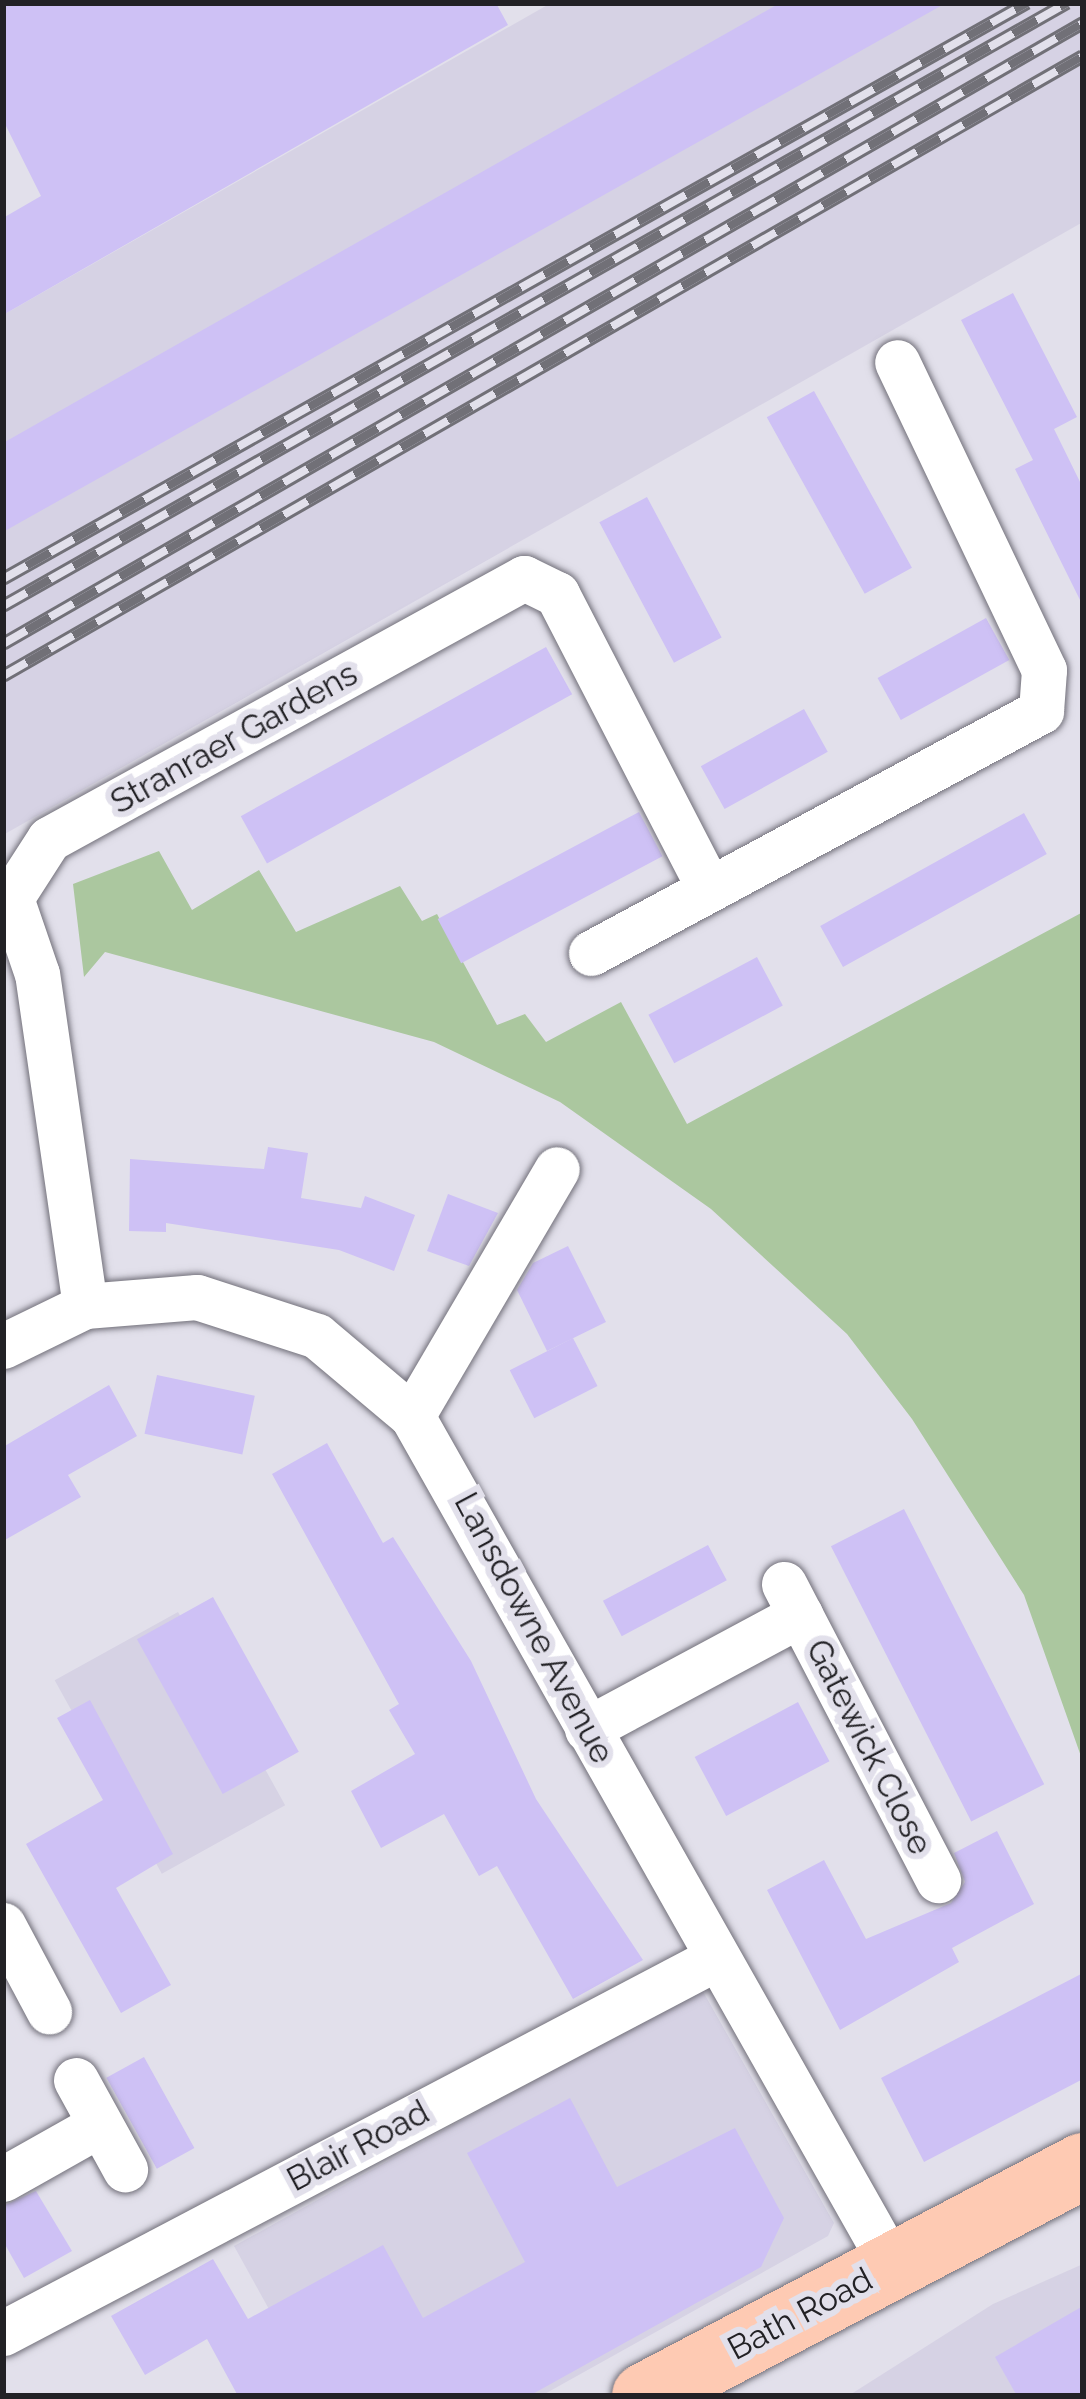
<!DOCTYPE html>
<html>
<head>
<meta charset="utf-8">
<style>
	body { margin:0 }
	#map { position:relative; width:1086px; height:2399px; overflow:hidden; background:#e2e0eb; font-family:Raleway,sans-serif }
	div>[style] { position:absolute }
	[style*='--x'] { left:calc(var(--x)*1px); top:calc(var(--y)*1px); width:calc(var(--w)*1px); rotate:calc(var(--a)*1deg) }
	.built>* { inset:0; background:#d6d2e4; transform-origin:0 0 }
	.green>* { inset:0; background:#abc79f }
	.building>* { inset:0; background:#cec1f5; transform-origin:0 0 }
	.roads { filter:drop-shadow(0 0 3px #72707a) drop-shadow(0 0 3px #72707a) }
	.minor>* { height:45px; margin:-22.5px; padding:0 22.5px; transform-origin:22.5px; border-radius:22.5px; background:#fff }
	.primary>* { height:66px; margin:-33px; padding:0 33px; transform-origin:33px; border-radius:33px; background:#fecab3 }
	.rail>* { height:14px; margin-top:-7px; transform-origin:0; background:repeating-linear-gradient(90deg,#e2e0eb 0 27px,#717077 0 54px); box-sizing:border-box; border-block:3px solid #717077 }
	span { translate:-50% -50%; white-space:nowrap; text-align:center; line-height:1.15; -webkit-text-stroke:12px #e2e0eb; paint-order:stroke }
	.street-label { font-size:33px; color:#222125 }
	.frame { position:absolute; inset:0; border:6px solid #222125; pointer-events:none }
</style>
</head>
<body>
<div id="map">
	<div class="built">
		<i style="clip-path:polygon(551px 3px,1083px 3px,1083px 222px,3px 835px,3px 315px)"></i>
		<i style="left:178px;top:1612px;width:221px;height:141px;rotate:61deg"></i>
		<i style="clip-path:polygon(701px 1988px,834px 2223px,828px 2236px,541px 2396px,317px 2396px,234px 2246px)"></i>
		<i style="clip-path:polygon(1083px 2264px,1083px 2396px,848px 2396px,993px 2304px)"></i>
	</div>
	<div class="green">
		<i style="clip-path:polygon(159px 851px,192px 910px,259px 870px,296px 932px,400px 886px,422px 921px,437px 914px,497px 1025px,525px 1014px,546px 1042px,621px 1002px,687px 1124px,1083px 912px,1083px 1762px,1024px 1595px,912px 1419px,847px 1334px,711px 1209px,560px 1102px,434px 1042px,105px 952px,84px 977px,73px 884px)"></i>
	</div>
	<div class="building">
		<i style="clip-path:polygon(3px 3px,496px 3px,508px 25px,3px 315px,3px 218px,41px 196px,3px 120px)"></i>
		<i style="clip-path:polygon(780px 3px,946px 3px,3px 532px,3px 443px)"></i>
		<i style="clip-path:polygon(1013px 293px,1077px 417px,1054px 429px,1083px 488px,1083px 606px,1015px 469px,1033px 460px,961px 320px)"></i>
		<i style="left:814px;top:391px;width:202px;height:54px;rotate:61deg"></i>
		<i style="left:647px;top:497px;width:159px;height:54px;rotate:62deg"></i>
		<i style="left:986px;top:618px;width:48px;height:124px;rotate:61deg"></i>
		<i style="left:546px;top:647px;width:54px;height:349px;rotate:61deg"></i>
		<i style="left:804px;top:709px;width:49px;height:118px;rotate:61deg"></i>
		<i style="left:639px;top:812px;width:50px;height:228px;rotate:62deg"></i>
		<i style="left:1024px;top:813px;width:47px;height:233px;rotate:61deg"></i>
		<i style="left:757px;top:957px;width:55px;height:123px;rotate:62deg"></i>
		<i style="clip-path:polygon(268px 1147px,308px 1153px,301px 1198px,361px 1208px,365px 1196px,415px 1215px,394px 1271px,339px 1250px,166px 1223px,166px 1232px,129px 1231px,130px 1159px,264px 1169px)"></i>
		<i style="clip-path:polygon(448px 1194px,498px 1213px,469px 1266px,427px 1251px)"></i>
		<i style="clip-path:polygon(568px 1246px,606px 1322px,547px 1351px,517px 1290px,533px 1263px)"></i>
		<i style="left:573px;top:1338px;width:54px;height:71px;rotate:63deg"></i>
		<i style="left:157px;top:1375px;width:100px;height:60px;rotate:12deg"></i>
		<i style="clip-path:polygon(109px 1385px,137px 1436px,68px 1475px,81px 1497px,3px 1541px,3px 1447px)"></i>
		<i style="clip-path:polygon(327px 1443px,383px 1543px,393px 1537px,471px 1661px,536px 1799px,643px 1960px,573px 1999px,497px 1866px,479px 1876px,444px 1814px,381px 1848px,351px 1791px,415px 1754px,389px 1710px,399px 1704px,272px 1474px)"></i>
		<i style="left:904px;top:1509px;width:309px;height:82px;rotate:63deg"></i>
		<i style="left:708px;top:1545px;width:40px;height:119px;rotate:62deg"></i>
		<i style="left:213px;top:1597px;width:177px;height:87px;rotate:61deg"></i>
		<i style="clip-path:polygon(90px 1700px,173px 1854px,116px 1888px,171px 1985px,121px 2013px,26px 1844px,103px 1800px,57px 1718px)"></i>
		<i style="left:798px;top:1702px;width:67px;height:117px;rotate:62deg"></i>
		<i style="clip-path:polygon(997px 1831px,1034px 1904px,952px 1948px,959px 1962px,840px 2030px,767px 1890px,824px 1860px,866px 1939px,951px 1903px,965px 1882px,954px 1853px)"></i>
		<i style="clip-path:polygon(1083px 1973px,1083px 2079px,924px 2162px,881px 2078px)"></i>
		<i style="left:144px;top:2057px;width:104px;height:43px;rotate:61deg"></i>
		<i style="clip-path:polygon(570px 2098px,617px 2187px,735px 2128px,784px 2218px,761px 2267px,529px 2396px,238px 2396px,207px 2339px,145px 2375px,111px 2316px,213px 2259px,248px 2319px,383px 2245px,423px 2318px,525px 2262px,467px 2153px)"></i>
		<i style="clip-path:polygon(36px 2191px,72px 2251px,24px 2278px,3px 2241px,3px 2206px)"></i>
		<i style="clip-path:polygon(1083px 2306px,1083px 2396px,1017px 2396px,995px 2357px)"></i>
	</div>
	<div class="roads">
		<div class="minor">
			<i style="--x:591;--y:953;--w:511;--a:-28.27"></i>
			<i style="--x:1041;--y:711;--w:41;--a:-85.8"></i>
			<i style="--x:1044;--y:670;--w:341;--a:-115.5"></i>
			<i style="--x:85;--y:1306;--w:335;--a:-98.2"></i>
			<i style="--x:37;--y:974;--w:80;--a:-108.9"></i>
			<i style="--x:11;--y:898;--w:70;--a:-57.2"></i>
			<i style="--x:49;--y:839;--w:542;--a:-28.79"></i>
			<i style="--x:524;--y:578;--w:37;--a:26"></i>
			<i style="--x:557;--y:594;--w:332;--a:62.7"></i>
			<i style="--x:3;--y:1346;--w:91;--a:-26"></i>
			<i style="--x:85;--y:1306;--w:112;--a:-4.6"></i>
			<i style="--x:197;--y:1297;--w:126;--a:18"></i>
			<i style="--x:317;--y:1336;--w:124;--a:40.1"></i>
			<i style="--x:412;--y:1416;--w:943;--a:60.53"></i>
			<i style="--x:412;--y:1416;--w:286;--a:-59.6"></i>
			<i style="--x:784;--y:1584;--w:334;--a:62.5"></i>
			<i style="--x:587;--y:1729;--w:242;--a:-28.2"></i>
			<i style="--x:3;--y:1925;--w:98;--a:61.9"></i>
			<i style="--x:76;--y:2080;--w:102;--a:61.2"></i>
			<i style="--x:3;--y:2179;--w:108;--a:-29.4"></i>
			<i style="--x:3;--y:2333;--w:802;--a:-27.72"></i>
		</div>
		<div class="primary">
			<i style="--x:645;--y:2396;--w:495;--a:-27.7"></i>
		</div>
	</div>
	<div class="rail">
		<i style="--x:3;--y:579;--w:1175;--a:-29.36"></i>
		<i style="--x:3;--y:606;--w:1223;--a:-29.54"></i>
		<i style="--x:3;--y:644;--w:1246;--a:-29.9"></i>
		<i style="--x:3;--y:676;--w:1245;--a:-29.86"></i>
	</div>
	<div class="street-label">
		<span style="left:234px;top:738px;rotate:-29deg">Stranraer Gardens</span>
		<span style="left:534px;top:1628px;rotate:62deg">Lansdowne Avenue</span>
		<span style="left:869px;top:1747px;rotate:63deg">Gatewick Close</span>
		<span style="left:358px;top:2146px;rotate:-28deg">Blair Road</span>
		<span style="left:800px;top:2314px;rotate:-28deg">Bath Road</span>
	</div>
	<div class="frame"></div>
</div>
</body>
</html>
